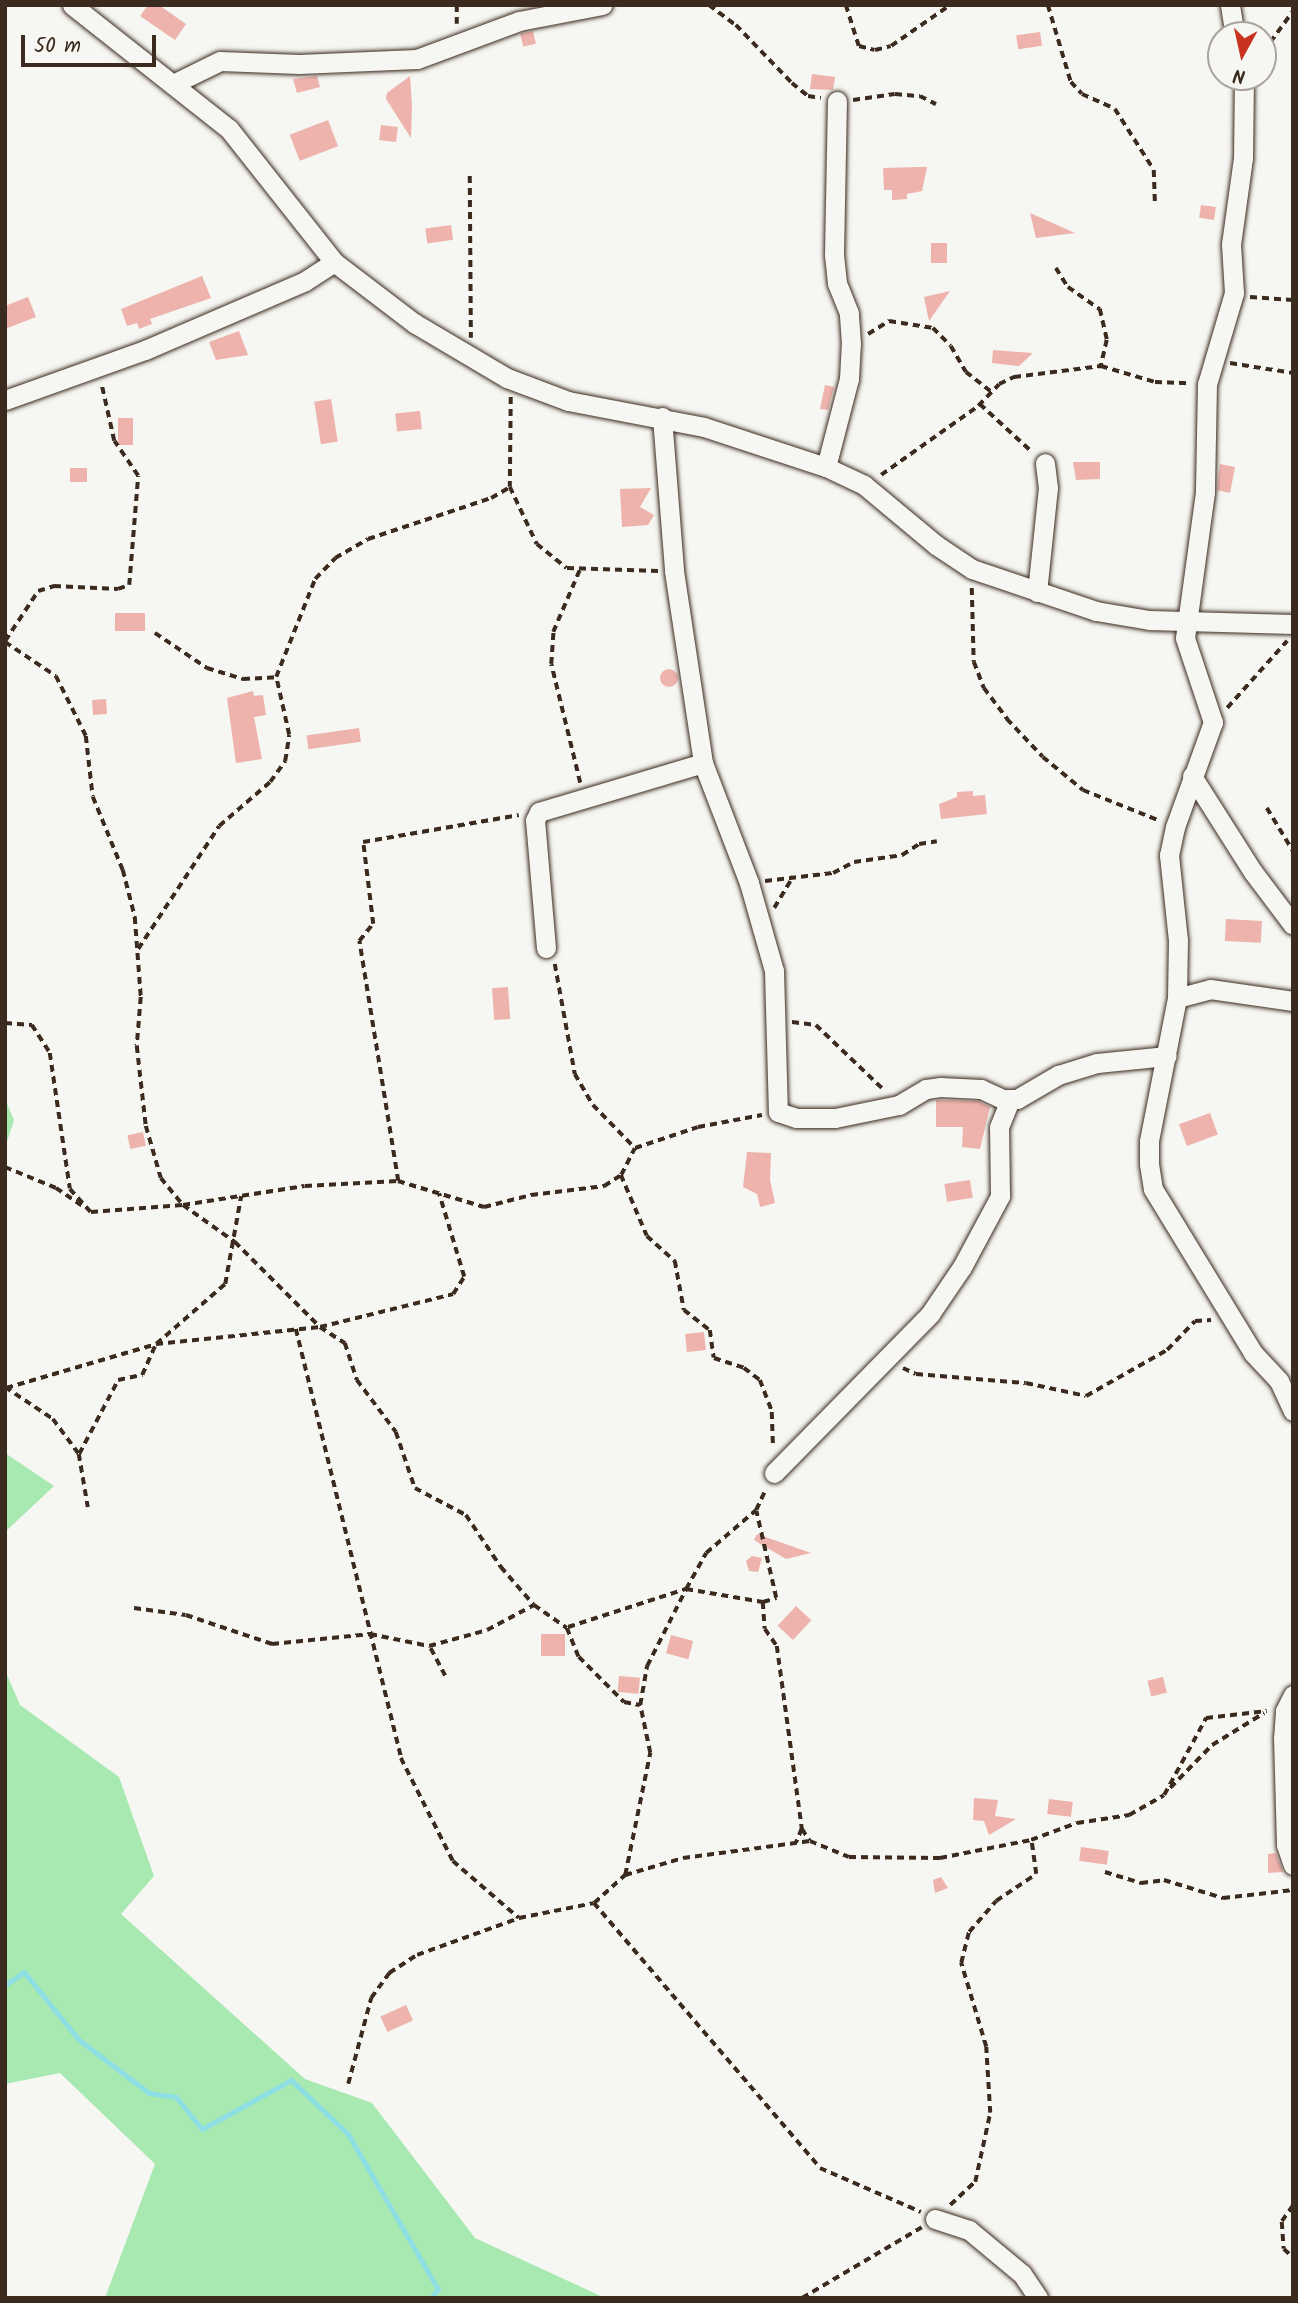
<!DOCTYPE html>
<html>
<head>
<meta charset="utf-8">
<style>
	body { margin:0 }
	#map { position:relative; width:1298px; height:2303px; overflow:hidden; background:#f6f6f2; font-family:Kalam,sans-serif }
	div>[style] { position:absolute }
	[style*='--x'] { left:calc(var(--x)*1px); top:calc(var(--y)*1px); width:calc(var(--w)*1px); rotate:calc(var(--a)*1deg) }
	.green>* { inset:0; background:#a8e8b1 }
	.stream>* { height:5px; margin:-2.5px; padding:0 2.5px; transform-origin:2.5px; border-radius:2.5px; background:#8ddfe4 }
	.building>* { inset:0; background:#eeb3ad; transform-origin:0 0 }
	.round { border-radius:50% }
	.path>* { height:3.5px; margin-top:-1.75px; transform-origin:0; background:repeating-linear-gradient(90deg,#3b2a1e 0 7px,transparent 0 12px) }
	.roads { filter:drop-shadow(0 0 2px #3b2a1e) drop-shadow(0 0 2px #3b2a1e) }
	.street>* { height:19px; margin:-9.5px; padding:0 9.5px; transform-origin:9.5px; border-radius:9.5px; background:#f6f6f2 }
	span { translate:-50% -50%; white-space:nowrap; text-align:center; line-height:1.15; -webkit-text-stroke:7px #f6f6f2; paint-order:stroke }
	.frame { position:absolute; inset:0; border:7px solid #3b2a1e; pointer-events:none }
	.north { position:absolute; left:1207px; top:21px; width:70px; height:70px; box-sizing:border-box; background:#f6f6f2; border:2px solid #aba49d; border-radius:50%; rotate:188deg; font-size:19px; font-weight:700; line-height:28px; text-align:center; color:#3b2a1e }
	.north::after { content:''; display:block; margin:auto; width:24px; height:32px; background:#c8321e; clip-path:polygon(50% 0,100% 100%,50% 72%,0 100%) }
	.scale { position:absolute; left:21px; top:35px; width:135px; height:32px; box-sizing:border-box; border:4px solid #3b2a1e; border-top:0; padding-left:9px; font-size:21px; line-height:24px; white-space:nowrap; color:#3b2a1e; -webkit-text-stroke:5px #f6f6f2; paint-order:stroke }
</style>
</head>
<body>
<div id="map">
	<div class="green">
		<i style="clip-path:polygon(5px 1099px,14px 1120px,5px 1148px)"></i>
		<i style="clip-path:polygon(5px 1453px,54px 1486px,5px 1532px)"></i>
		<i style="clip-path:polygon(5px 1670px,20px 1705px,119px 1777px,154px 1876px,121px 1914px,305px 2079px,372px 2103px,475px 2238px,605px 2298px,105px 2298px,155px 2164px,60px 2073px,5px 2084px)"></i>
	</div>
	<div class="stream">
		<i style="--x:5;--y:1985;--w:23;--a:-34"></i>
		<i style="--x:24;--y:1972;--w:86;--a:51.1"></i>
		<i style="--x:78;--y:2039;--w:89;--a:37.3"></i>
		<i style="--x:149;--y:2093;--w:27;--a:8"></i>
		<i style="--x:176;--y:2097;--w:41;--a:50.9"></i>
		<i style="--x:202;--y:2129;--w:102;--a:-28.8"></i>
		<i style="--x:291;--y:2080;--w:79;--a:43.5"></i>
		<i style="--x:348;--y:2134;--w:179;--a:59.9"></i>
		<i style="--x:438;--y:2289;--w:11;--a:128"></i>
	</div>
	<div class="building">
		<i style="clip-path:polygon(148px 5px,159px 5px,186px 24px,175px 40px,140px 16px)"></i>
		<i style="left:533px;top:31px;width:13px;height:13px;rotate:77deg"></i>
		<i style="left:1040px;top:32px;width:14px;height:24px;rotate:82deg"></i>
		<i style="clip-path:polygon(812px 74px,835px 77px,833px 90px,810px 89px)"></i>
		<i style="clip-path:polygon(317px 76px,320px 87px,297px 93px,293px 79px)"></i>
		<i style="clip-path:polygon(410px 76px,412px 105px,411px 138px,386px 99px,387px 93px)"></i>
		<i style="left:328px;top:120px;width:28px;height:41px;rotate:69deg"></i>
		<i style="left:381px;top:125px;width:17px;height:15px;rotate:7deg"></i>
		<i style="clip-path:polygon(918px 167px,927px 167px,922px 191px,907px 194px,907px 199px,892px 200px,892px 190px,884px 190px,883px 168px)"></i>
		<i style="left:1201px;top:205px;width:15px;height:13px;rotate:8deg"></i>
		<i style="clip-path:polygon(1030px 213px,1075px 233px,1036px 238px)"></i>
		<i style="left:451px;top:225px;width:15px;height:26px;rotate:82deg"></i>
		<i style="left:947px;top:243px;width:20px;height:16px;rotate:90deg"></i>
		<i style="clip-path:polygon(202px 276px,211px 298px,150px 319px,152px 324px,139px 329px,137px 323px,127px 326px,121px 309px)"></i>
		<i style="clip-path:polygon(950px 291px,929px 321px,924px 297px)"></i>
		<i style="clip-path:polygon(28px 297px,36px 317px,5px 329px,5px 306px)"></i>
		<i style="clip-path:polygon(239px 331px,248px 355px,216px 360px,209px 342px)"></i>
		<i style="clip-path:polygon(993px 350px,1033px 353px,1019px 366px,992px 363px)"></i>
		<i style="clip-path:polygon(825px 385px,834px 387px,828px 410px,820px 409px)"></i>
		<i style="left:331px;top:399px;width:43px;height:17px;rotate:81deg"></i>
		<i style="left:420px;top:411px;width:18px;height:25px;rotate:84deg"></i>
		<i style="left:118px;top:418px;width:15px;height:27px"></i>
		<i style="clip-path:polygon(1073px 462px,1100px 462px,1100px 479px,1076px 480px)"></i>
		<i style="clip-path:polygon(1220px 464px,1235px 467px,1230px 493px,1217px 490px)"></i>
		<i style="left:70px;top:468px;width:17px;height:14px"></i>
		<i style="clip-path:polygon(651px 488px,640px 507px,654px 515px,648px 525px,622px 527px,620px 489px)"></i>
		<i style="left:115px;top:613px;width:30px;height:18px"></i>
		<i class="round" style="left:660px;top:669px;width:18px;height:18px"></i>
		<i style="clip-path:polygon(253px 691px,254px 696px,263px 695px,266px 715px,254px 717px,262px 759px,236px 763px,227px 698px)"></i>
		<i style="left:106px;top:699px;width:15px;height:14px;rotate:86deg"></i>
		<i style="left:359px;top:728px;width:14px;height:53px;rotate:82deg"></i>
		<i style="clip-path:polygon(973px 791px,973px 796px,985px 795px,987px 814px,941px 819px,939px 804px,957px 797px,957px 792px)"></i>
		<i style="left:1226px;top:919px;width:36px;height:22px;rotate:3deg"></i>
		<i style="left:508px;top:987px;width:32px;height:16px;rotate:86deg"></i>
		<i style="clip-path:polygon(936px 1100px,978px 1101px,990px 1107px,980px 1149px,962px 1147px,963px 1127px,936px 1127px)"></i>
		<i style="left:1210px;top:1113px;width:23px;height:33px;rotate:70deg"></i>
		<i style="left:143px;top:1132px;width:14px;height:16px;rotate:78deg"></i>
		<i style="clip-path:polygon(747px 1152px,771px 1153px,770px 1180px,775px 1203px,760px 1207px,757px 1194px,743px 1187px)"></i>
		<i style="left:970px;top:1180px;width:18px;height:26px;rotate:81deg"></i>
		<i style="left:704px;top:1332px;width:18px;height:19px;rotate:84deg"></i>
		<i style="clip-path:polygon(757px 1534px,811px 1553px,786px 1559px,754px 1540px)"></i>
		<i style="clip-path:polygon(752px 1556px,762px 1558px,758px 1572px,749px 1571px,746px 1561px)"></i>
		<i style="left:796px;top:1606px;width:21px;height:27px;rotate:43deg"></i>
		<i style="left:541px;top:1634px;width:24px;height:22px"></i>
		<i style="left:671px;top:1635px;width:23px;height:19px;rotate:15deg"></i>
		<i style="left:619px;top:1676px;width:21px;height:16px;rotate:5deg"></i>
		<i style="left:1163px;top:1677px;width:16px;height:16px;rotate:76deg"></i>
		<i style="clip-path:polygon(974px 1798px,998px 1800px,995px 1816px,1016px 1819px,989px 1835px,984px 1821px,973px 1820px)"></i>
		<i style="left:1049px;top:1799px;width:24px;height:15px;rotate:7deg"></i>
		<i style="left:1081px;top:1847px;width:28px;height:14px;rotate:8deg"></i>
		<i style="clip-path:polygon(1276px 1853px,1283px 1872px,1268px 1873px,1268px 1854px)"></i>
		<i style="clip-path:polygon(941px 1877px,948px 1888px,935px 1893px,933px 1880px)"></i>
		<i style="left:406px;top:2005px;width:17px;height:28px;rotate:66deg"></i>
	</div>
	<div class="path">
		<i style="--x:457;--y:5;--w:19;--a:90"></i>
		<i style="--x:709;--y:5;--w:34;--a:37"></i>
		<i style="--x:736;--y:25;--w:81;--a:46"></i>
		<i style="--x:792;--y:83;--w:21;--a:39"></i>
		<i style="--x:808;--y:96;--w:13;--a:9"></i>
		<i style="--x:846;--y:5;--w:43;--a:72.4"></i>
		<i style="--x:859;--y:46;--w:16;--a:14"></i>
		<i style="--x:875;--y:50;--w:16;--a:-14"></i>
		<i style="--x:891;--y:46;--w:72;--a:-34.8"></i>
		<i style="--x:1048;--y:5;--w:80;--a:73.4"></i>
		<i style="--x:1071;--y:82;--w:16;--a:47"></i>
		<i style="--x:1082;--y:94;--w:36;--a:24"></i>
		<i style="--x:1115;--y:109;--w:72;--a:57.4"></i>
		<i style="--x:1154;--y:170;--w:36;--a:88"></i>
		<i style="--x:1263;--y:52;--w:51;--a:-53.8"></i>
		<i style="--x:853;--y:100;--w:42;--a:-8.1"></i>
		<i style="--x:895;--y:94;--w:25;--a:5"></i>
		<i style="--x:920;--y:96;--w:18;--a:27"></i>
		<i style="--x:470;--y:176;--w:162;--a:89.6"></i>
		<i style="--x:1056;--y:268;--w:22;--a:58"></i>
		<i style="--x:1068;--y:287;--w:39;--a:35"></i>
		<i style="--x:1100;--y:309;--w:32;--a:77"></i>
		<i style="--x:1107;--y:340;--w:27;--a:103"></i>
		<i style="--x:1250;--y:297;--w:43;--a:4"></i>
		<i style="--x:868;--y:334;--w:25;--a:-32"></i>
		<i style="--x:889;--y:321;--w:45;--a:9"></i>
		<i style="--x:933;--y:328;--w:25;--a:45"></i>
		<i style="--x:951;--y:346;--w:30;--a:60"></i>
		<i style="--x:966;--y:372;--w:31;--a:38"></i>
		<i style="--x:1230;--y:363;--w:64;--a:9"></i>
		<i style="--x:511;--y:397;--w:90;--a:90.6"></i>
		<i style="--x:510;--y:487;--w:63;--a:64.7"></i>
		<i style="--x:537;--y:544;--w:38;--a:39"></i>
		<i style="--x:567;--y:568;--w:91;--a:1.9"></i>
		<i style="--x:980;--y:404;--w:71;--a:42.7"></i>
		<i style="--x:881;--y:475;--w:119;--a:-35.4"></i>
		<i style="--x:978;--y:406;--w:30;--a:-46"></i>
		<i style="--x:999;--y:384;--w:17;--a:-25"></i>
		<i style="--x:1014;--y:377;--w:88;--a:-7.2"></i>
		<i style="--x:1101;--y:366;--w:56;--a:16.5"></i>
		<i style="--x:1155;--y:382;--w:35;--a:2"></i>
		<i style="--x:972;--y:588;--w:74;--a:88.5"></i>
		<i style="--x:974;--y:662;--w:28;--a:69"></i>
		<i style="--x:984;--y:688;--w:39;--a:53"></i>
		<i style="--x:1007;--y:719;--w:52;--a:46.5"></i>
		<i style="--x:1043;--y:757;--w:52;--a:39.5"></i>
		<i style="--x:1083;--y:790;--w:83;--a:21.9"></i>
		<i style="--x:155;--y:633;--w:63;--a:33.9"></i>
		<i style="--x:207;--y:668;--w:38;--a:17"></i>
		<i style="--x:243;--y:679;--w:33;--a:-3"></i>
		<i style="--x:276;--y:677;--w:105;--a:-68.3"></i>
		<i style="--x:315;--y:579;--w:29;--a:-46"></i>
		<i style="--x:335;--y:558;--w:38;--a:-30"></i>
		<i style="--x:368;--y:539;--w:130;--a:-18.4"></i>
		<i style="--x:491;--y:498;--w:22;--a:-30"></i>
		<i style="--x:5;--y:641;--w:60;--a:-56.6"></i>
		<i style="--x:38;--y:591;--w:17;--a:-17"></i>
		<i style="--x:54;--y:586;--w:64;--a:2.7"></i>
		<i style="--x:118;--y:589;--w:12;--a:-20"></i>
		<i style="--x:129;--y:585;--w:109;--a:-85.3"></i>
		<i style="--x:138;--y:476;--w:42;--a:-124.4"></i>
		<i style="--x:114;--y:441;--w:59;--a:-102.6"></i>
		<i style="--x:5;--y:642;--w:61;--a:33.7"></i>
		<i style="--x:56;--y:676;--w:67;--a:63.4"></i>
		<i style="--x:86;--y:736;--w:61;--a:83.5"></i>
		<i style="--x:93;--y:797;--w:79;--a:67.7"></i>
		<i style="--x:123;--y:870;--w:49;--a:75.7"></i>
		<i style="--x:135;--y:917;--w:80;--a:85.7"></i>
		<i style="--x:141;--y:997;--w:49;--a:94.7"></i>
		<i style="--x:137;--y:1046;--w:81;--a:83.6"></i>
		<i style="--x:146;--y:1126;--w:54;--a:73.9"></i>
		<i style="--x:161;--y:1178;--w:35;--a:51"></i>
		<i style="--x:183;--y:1205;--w:64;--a:35.4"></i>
		<i style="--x:235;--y:1242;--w:120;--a:45"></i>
		<i style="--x:320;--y:1327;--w:30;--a:33"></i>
		<i style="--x:345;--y:1343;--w:39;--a:72"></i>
		<i style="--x:357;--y:1380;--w:65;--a:53.1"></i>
		<i style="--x:396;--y:1432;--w:59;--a:71.3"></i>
		<i style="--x:415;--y:1488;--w:58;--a:27.9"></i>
		<i style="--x:466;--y:1515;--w:63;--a:56.1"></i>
		<i style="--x:501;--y:1567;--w:50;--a:49"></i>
		<i style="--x:534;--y:1605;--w:40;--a:34.9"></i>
		<i style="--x:567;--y:1628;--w:31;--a:68"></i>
		<i style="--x:579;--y:1657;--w:64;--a:45"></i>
		<i style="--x:624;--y:1702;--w:16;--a:11"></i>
		<i style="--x:1227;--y:708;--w:90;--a:-48.2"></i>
		<i style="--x:580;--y:783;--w:122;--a:-103.7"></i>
		<i style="--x:551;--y:664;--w:32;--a:-86"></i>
		<i style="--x:553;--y:632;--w:69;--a:-66.8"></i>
		<i style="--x:1267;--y:808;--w:50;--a:58.8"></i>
		<i style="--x:765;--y:881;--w:68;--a:-6.7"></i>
		<i style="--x:833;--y:873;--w:24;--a:-28"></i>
		<i style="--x:854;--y:862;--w:49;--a:-8.3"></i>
		<i style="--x:902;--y:855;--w:20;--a:-33"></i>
		<i style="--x:919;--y:844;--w:18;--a:-9"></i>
		<i style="--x:774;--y:908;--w:37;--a:-59"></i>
		<i style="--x:138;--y:949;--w:147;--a:-56.6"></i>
		<i style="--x:219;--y:826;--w:67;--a:-40.8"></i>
		<i style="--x:270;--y:782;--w:26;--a:-54"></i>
		<i style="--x:285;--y:761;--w:26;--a:-81"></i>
		<i style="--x:289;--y:735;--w:59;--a:-102.6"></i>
		<i style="--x:555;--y:964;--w:112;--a:79.7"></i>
		<i style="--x:575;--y:1074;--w:36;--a:60"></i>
		<i style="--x:593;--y:1105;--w:60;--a:45.7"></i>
		<i style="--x:792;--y:1022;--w:24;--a:7"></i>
		<i style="--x:816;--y:1025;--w:94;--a:43.7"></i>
		<i style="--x:5;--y:1023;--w:27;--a:4"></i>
		<i style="--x:32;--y:1025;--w:33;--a:57"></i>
		<i style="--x:50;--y:1053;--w:137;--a:81.6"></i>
		<i style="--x:70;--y:1189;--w:31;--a:48"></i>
		<i style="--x:91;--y:1212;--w:92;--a:-4.4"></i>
		<i style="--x:183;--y:1205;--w:123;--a:-8.9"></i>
		<i style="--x:305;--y:1186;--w:93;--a:-3.1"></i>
		<i style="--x:398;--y:1181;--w:90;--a:16.8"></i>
		<i style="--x:484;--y:1207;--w:49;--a:-14.3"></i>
		<i style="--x:531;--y:1195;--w:74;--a:-7"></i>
		<i style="--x:604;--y:1186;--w:20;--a:-33"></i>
		<i style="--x:621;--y:1175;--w:30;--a:-63"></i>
		<i style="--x:635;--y:1148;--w:66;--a:-18.4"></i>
		<i style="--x:698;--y:1127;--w:65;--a:-10.6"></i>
		<i style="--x:5;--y:1167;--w:55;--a:22.4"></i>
		<i style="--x:56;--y:1188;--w:34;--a:34"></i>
		<i style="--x:621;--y:1175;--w:66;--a:66.9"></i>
		<i style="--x:647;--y:1236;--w:38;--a:42"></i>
		<i style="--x:675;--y:1261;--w:50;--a:79.6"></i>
		<i style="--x:684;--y:1310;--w:33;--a:38"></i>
		<i style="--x:710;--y:1330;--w:28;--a:82"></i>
		<i style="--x:714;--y:1358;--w:32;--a:18"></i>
		<i style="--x:744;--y:1368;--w:20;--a:37"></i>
		<i style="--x:760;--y:1380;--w:34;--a:69"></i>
		<i style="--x:772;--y:1412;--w:36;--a:88"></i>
		<i style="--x:398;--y:1181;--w:243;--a:-99.2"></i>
		<i style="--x:359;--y:941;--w:22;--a:-51"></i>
		<i style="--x:373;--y:924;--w:83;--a:-97"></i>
		<i style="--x:363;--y:842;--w:158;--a:-9.8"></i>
		<i style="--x:296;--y:1329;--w:442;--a:76.2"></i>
		<i style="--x:401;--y:1758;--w:115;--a:63.2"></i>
		<i style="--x:453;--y:1861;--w:87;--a:40.8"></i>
		<i style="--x:903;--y:1368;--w:14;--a:25"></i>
		<i style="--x:916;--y:1374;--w:110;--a:4.7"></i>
		<i style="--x:1026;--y:1383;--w:61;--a:12.2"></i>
		<i style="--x:1086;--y:1396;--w:93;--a:-29.6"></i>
		<i style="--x:1167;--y:1350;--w:40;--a:-46"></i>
		<i style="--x:1195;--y:1321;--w:16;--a:-4"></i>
		<i style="--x:5;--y:1387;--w:58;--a:33.7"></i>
		<i style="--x:53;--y:1419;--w:44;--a:53.4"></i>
		<i style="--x:79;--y:1454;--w:54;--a:80.4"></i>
		<i style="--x:6;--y:1388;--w:156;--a:-16.3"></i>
		<i style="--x:156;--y:1344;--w:165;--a:-5.9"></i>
		<i style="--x:320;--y:1327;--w:137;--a:-13.9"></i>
		<i style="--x:453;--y:1294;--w:20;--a:-57"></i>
		<i style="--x:464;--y:1277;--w:87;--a:-106.8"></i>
		<i style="--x:79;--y:1454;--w:84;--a:-62.2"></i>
		<i style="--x:118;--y:1380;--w:25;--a:-12"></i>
		<i style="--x:142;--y:1375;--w:34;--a:-66"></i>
		<i style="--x:156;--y:1344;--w:91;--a:-41"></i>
		<i style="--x:225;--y:1284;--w:89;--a:-79.7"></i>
		<i style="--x:763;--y:1602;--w:27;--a:86"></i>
		<i style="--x:765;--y:1629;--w:21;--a:55"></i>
		<i style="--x:777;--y:1646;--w:185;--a:82.2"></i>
		<i style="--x:802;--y:1829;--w:15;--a:113"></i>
		<i style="--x:134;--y:1608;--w:52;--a:7.7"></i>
		<i style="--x:186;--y:1615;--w:91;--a:18.6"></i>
		<i style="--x:272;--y:1644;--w:99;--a:-5.8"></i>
		<i style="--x:370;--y:1634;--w:60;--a:11.5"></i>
		<i style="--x:568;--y:1627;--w:124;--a:-17.9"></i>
		<i style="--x:686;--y:1589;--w:41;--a:-60.9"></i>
		<i style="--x:706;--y:1553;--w:66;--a:-40.7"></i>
		<i style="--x:756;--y:1510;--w:23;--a:-65"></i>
		<i style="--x:445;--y:1676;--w:34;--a:-118"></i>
		<i style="--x:429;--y:1646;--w:60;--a:-15.4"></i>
		<i style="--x:487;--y:1630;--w:53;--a:-28"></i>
		<i style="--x:1170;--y:1788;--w:60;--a:-45.7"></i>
		<i style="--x:1212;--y:1745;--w:61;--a:-31.6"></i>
		<i style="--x:802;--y:1829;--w:14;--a:56"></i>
		<i style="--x:810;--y:1841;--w:42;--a:22.3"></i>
		<i style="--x:849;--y:1857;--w:91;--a:0.6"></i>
		<i style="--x:940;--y:1858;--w:93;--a:-11.2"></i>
		<i style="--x:1031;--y:1840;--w:49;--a:-20.3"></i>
		<i style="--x:1077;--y:1823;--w:53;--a:-8.7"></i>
		<i style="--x:1129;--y:1815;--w:40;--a:-29.7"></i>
		<i style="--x:1164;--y:1795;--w:88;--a:-61.4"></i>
		<i style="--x:1206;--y:1718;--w:61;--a:-6.5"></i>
		<i style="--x:1105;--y:1872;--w:38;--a:17"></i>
		<i style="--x:1141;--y:1883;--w:23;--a:-7"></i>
		<i style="--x:1164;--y:1880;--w:62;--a:17"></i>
		<i style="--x:1223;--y:1898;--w:70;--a:-6.5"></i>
		<i style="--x:625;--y:1875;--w:125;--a:-78.4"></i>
		<i style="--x:650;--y:1753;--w:49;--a:-101.8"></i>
		<i style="--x:640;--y:1705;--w:40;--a:-80"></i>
		<i style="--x:647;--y:1666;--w:86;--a:-63.1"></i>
		<i style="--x:686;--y:1589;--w:78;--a:9.6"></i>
		<i style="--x:763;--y:1602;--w:14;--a:-17"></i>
		<i style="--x:776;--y:1598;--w:89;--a:-102.9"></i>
		<i style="--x:594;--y:1903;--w:348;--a:49.5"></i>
		<i style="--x:820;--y:2168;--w:110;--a:23.5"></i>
		<i style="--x:348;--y:2084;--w:89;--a:-75"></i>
		<i style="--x:371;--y:1998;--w:31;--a:-54"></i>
		<i style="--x:389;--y:1973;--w:33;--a:-33"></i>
		<i style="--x:417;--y:1955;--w:109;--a:-19.9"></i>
		<i style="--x:519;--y:1918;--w:76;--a:-11.3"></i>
		<i style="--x:594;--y:1903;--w:42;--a:-42.1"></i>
		<i style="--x:625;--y:1875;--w:60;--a:-16.3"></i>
		<i style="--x:683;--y:1858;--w:128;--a:-7.6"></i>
		<i style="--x:950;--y:2205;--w:34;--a:-43"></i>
		<i style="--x:975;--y:2182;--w:71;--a:-77.7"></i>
		<i style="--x:990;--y:2113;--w:66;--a:-93.5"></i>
		<i style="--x:986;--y:2047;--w:88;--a:-106.6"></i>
		<i style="--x:961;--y:1963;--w:32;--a:-76"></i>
		<i style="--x:969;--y:1932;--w:41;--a:-48.9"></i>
		<i style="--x:996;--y:1901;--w:48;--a:-34"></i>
		<i style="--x:1036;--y:1874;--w:34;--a:-98"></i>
		<i style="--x:1293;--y:2206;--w:19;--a:125"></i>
		<i style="--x:1282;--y:2222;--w:27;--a:86"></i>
		<i style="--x:1284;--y:2249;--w:12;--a:42"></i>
		<i style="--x:802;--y:2298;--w:139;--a:-30.6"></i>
	</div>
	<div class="roads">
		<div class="street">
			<i style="--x:72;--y:5;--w:200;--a:38.3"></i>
			<i style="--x:229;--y:129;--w:169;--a:51.7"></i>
			<i style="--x:334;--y:262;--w:101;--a:37.3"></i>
			<i style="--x:414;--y:323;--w:108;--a:30.6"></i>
			<i style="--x:507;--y:378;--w:65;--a:20.7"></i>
			<i style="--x:568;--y:401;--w:138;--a:10.8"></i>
			<i style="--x:704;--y:427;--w:128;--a:18.2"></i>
			<i style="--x:826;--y:467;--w:42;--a:25.3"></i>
			<i style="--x:864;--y:485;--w:94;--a:39.8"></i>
			<i style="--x:936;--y:545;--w:43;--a:33.7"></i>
			<i style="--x:972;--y:569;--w:131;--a:18.7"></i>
			<i style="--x:1096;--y:611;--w:54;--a:9.6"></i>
			<i style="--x:1149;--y:620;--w:144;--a:1.6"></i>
			<i style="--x:1230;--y:5;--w:30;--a:81"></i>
			<i style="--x:1244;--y:77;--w:81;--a:90.7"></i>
			<i style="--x:1243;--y:158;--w:87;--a:97.9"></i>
			<i style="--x:1231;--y:244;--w:49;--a:86.5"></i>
			<i style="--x:1234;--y:293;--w:95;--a:106.5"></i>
			<i style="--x:1207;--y:384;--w:108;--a:91.1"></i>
			<i style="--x:1205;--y:492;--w:147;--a:97.8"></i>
			<i style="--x:1185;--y:638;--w:89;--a:71.6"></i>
			<i style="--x:1213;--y:722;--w:112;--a:109.9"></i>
			<i style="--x:1175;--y:827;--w:29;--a:102"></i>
			<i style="--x:1169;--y:855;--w:85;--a:84"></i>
			<i style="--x:1178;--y:940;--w:58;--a:91"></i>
			<i style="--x:1177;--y:998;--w:146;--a:101.1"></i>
			<i style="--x:1149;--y:1141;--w:23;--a:90"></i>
			<i style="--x:1149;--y:1164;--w:25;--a:81"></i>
			<i style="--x:1153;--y:1189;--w:192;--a:58.6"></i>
			<i style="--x:1253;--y:1353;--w:38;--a:47"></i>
			<i style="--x:1279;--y:1381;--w:33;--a:65"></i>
			<i style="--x:173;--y:84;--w:52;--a:-26.1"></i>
			<i style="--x:220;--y:61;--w:79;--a:2.2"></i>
			<i style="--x:299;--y:64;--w:118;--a:-2.4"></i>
			<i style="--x:417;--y:59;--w:109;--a:-20.4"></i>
			<i style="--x:519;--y:21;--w:85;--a:-10.9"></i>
			<i style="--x:5;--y:400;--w:149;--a:-19.7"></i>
			<i style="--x:145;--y:350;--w:174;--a:-23.3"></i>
			<i style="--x:305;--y:281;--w:35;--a:-33"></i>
			<i style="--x:662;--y:417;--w:154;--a:85.5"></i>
			<i style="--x:674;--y:571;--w:194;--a:81.4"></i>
			<i style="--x:703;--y:763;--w:129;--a:69"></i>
			<i style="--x:749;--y:883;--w:91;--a:74.1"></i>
			<i style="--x:774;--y:971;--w:141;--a:88.4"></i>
			<i style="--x:778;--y:1112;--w:19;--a:18"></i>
			<i style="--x:796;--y:1118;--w:39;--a:0"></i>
			<i style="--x:835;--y:1118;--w:65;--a:-11.5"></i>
			<i style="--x:899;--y:1105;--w:31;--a:-31"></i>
			<i style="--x:926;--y:1089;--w:14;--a:-8"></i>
			<i style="--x:940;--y:1087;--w:41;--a:2.8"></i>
			<i style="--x:981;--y:1089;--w:23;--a:25"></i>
			<i style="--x:1002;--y:1099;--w:15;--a:0"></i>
			<i style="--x:1017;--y:1099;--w:48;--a:-30.3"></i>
			<i style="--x:1058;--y:1075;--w:41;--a:-17.1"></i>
			<i style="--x:1097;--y:1063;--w:70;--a:-5.7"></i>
			<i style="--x:826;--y:467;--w:91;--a:-75.4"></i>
			<i style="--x:849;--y:379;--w:35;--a:-87"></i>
			<i style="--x:851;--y:344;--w:31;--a:-94"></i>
			<i style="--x:849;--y:313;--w:32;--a:-112"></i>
			<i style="--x:837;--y:283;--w:28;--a:-96"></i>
			<i style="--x:834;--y:255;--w:154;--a:-88.9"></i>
			<i style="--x:1037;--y:592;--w:105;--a:-84"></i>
			<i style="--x:1048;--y:488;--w:25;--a:-97"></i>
			<i style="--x:1192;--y:776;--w:114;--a:57.6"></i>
			<i style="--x:1253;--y:872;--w:66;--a:53"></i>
			<i style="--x:546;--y:948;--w:128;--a:-94.9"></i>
			<i style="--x:535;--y:820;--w:9;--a:-63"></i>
			<i style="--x:539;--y:812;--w:171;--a:-16.6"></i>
			<i style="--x:1177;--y:998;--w:34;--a:-15"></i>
			<i style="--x:1210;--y:989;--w:84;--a:8.2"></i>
			<i style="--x:774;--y:1473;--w:223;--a:-45.5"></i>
			<i style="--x:930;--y:1314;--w:57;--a:-55.8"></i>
			<i style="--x:962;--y:1267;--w:81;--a:-61.8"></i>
			<i style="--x:1000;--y:1196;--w:69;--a:-90.8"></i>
			<i style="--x:999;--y:1127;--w:29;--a:-68"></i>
			<i style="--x:1293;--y:1695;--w:18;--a:117"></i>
			<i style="--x:1285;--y:1711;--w:26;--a:94"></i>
			<i style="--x:1283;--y:1737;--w:108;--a:88.4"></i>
			<i style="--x:1286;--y:1845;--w:21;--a:71"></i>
			<i style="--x:935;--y:2219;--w:36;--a:18"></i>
			<i style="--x:969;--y:2230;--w:69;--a:39.7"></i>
			<i style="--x:1022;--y:2274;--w:29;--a:56"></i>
		</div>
	</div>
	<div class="frame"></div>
	<div class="north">N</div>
	<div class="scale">50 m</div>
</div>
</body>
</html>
